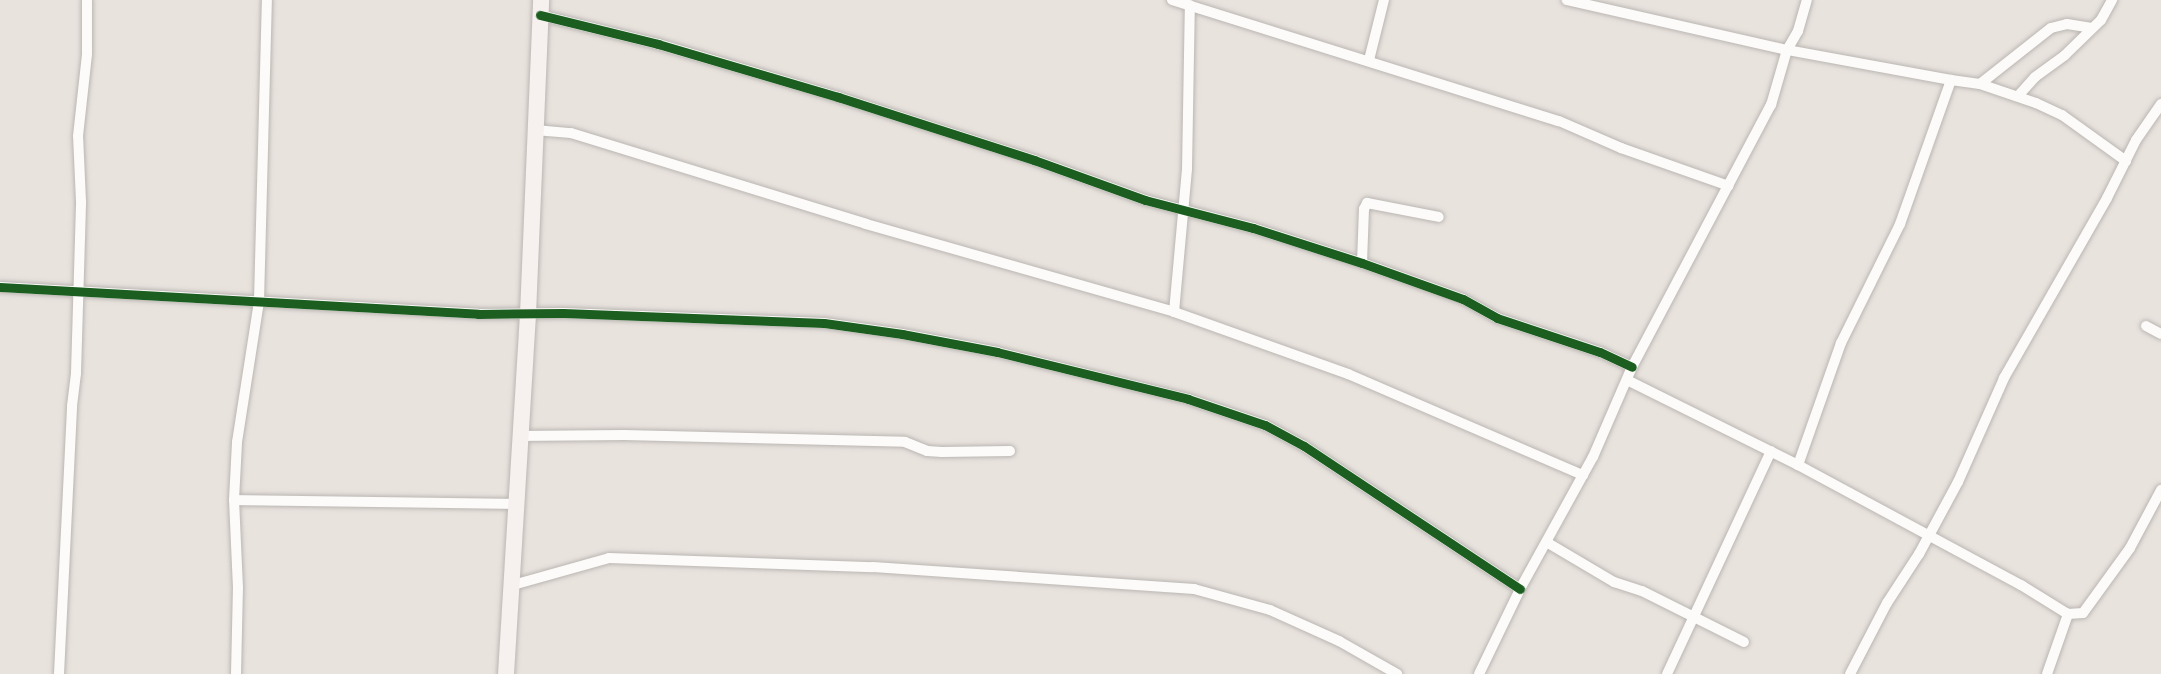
<!DOCTYPE html>
<html>
<head>
<meta charset="utf-8">
<style>
	body { margin:0 }
	#map { position:relative; width:2161px; height:674px; overflow:hidden; background:#e9e3de; font-family:"Alegreya Sans",sans-serif }
	div>[style] { position:absolute }
	[style*='--x'] { left:calc(var(--x)*1px); top:calc(var(--y)*1px); width:calc(var(--w)*1px); rotate:calc(var(--a)*1deg) }
	.roads { filter:drop-shadow(0 0 2px #bab6b2) drop-shadow(0 0 2px #bab6b2) }
	.minor>* { height:10px; margin:-5px; padding:0 5px; transform-origin:5px; border-radius:5px; background:#fcfbfa }
	.primary>* { height:16px; margin:-8px; padding:0 8px; transform-origin:8px; border-radius:8px; background:#f6f0ef }
	.cycleway>* { height:9px; margin:-4.5px; padding:0 4.5px; transform-origin:4.5px; border-radius:4.5px; background:#1b5e20 }
	span { translate:-50% -50%; white-space:nowrap; text-align:center; line-height:1.15; -webkit-text-stroke:6px #eee2d9; paint-order:stroke }
</style>
</head>
<body>
<div id="map">
	<div class="roads">
		<div class="minor">
			<i style="--x:1172;--y:0;--w:405;--a:17.4"></i>
			<i style="--x:1559;--y:121;--w:68;--a:23.5"></i>
			<i style="--x:1621;--y:148;--w:114;--a:19.4"></i>
			<i style="--x:540;--y:15;--w:122;--a:13.8"></i>
			<i style="--x:658;--y:44;--w:188;--a:16.4"></i>
			<i style="--x:838;--y:97;--w:206;--a:17.8"></i>
			<i style="--x:1034;--y:160;--w:118;--a:19.8"></i>
			<i style="--x:1145;--y:200;--w:112;--a:14.5"></i>
			<i style="--x:1253;--y:228;--w:114;--a:17.8"></i>
			<i style="--x:1362;--y:263;--w:107;--a:19.6"></i>
			<i style="--x:1463;--y:299;--w:39;--a:29"></i>
			<i style="--x:1497;--y:318;--w:108;--a:18.3"></i>
			<i style="--x:1600;--y:352;--w:35;--a:25"></i>
			<i style="--x:1369;--y:60;--w:62;--a:-76"></i>
			<i style="--x:1951;--y:80;--w:29;--a:8"></i>
			<i style="--x:1980;--y:84;--w:59;--a:18.7"></i>
			<i style="--x:2036;--y:103;--w:29;--a:25"></i>
			<i style="--x:2062;--y:115;--w:79;--a:35.7"></i>
			<i style="--x:1980;--y:84;--w:90;--a:-38.3"></i>
			<i style="--x:2051;--y:28;--w:16;--a:-14"></i>
			<i style="--x:2067;--y:24;--w:25;--a:9"></i>
			<i style="--x:2018;--y:96;--w:25;--a:-48"></i>
			<i style="--x:2035;--y:77;--w:37;--a:-36"></i>
			<i style="--x:2065;--y:55;--w:50;--a:-44.2"></i>
			<i style="--x:2101;--y:20;--w:23;--a:-61"></i>
			<i style="--x:535;--y:130;--w:36;--a:5"></i>
			<i style="--x:571;--y:133;--w:309;--a:17.1"></i>
			<i style="--x:866;--y:224;--w:320;--a:15.9"></i>
			<i style="--x:1174;--y:312;--w:185;--a:19.6"></i>
			<i style="--x:1348;--y:374;--w:256;--a:23.3"></i>
			<i style="--x:1362;--y:263;--w:54;--a:-87.9"></i>
			<i style="--x:1364;--y:209;--w:7;--a:-63"></i>
			<i style="--x:1367;--y:203;--w:73;--a:11"></i>
			<i style="--x:0;--y:287;--w:479;--a:3.2"></i>
			<i style="--x:478;--y:314;--w:85;--a:-0.7"></i>
			<i style="--x:563;--y:313;--w:261;--a:2.2"></i>
			<i style="--x:824;--y:323;--w:79;--a:8"></i>
			<i style="--x:902;--y:334;--w:97;--a:10.7"></i>
			<i style="--x:997;--y:352;--w:197;--a:13.8"></i>
			<i style="--x:1188;--y:399;--w:81;--a:18.7"></i>
			<i style="--x:1265;--y:425;--w:44;--a:28.3"></i>
			<i style="--x:1304;--y:446;--w:259;--a:33.5"></i>
			<i style="--x:1174;--y:312;--w:144;--a:-84.8"></i>
			<i style="--x:1187;--y:169;--w:164;--a:-89"></i>
			<i style="--x:2146;--y:326;--w:17;--a:28"></i>
			<i style="--x:1627;--y:380;--w:191;--a:26.4"></i>
			<i style="--x:1798;--y:465;--w:253;--a:28.3"></i>
			<i style="--x:2021;--y:585;--w:55;--a:31.7"></i>
			<i style="--x:2068;--y:614;--w:15;--a:-4"></i>
			<i style="--x:2083;--y:613;--w:80;--a:-54.1"></i>
			<i style="--x:2130;--y:548;--w:66;--a:-61.9"></i>
			<i style="--x:518;--y:436;--w:106;--a:-0.5"></i>
			<i style="--x:624;--y:435;--w:281;--a:1.4"></i>
			<i style="--x:905;--y:442;--w:24;--a:22"></i>
			<i style="--x:927;--y:451;--w:15;--a:4"></i>
			<i style="--x:942;--y:452;--w:68;--a:-0.8"></i>
			<i style="--x:1798;--y:465;--w:129;--a:-70.6"></i>
			<i style="--x:1841;--y:343;--w:133;--a:-63.6"></i>
			<i style="--x:1900;--y:224;--w:153;--a:-70.5"></i>
			<i style="--x:1951;--y:80;--w:167;--a:-169.6"></i>
			<i style="--x:1787;--y:50;--w:22;--a:-60"></i>
			<i style="--x:1798;--y:31;--w:32;--a:-74"></i>
			<i style="--x:234;--y:500;--w:282;--a:0.8"></i>
			<i style="--x:1548;--y:543;--w:77;--a:30.6"></i>
			<i style="--x:1614;--y:582;--w:29;--a:18"></i>
			<i style="--x:1642;--y:591;--w:114;--a:26.6"></i>
			<i style="--x:513;--y:585;--w:100;--a:-15.7"></i>
			<i style="--x:609;--y:558;--w:264;--a:2"></i>
			<i style="--x:873;--y:567;--w:322;--a:3.9"></i>
			<i style="--x:1194;--y:589;--w:79;--a:15.4"></i>
			<i style="--x:1270;--y:610;--w:76;--a:24.2"></i>
			<i style="--x:1339;--y:641;--w:67;--a:29.6"></i>
			<i style="--x:59;--y:674;--w:268;--a:-87.2"></i>
			<i style="--x:72;--y:406;--w:33;--a:-83"></i>
			<i style="--x:76;--y:373;--w:172;--a:-88.3"></i>
			<i style="--x:81;--y:201;--w:65;--a:-92.6"></i>
			<i style="--x:78;--y:136;--w:82;--a:-83.7"></i>
			<i style="--x:87;--y:54;--w:54;--a:-90"></i>
			<i style="--x:236;--y:674;--w:86;--a:-88.7"></i>
			<i style="--x:238;--y:588;--w:88;--a:-92.6"></i>
			<i style="--x:234;--y:500;--w:58;--a:-87"></i>
			<i style="--x:237;--y:442;--w:143;--a:-81.1"></i>
			<i style="--x:259;--y:301;--w:301;--a:-88.5"></i>
			<i style="--x:1479;--y:674;--w:94;--a:-64.2"></i>
			<i style="--x:1520;--y:589;--w:151;--a:-61.1"></i>
			<i style="--x:1593;--y:457;--w:98;--a:-66.6"></i>
			<i style="--x:1632;--y:367;--w:297;--a:-62.1"></i>
			<i style="--x:1771;--y:105;--w:57;--a:-73.8"></i>
			<i style="--x:1787;--y:50;--w:226;--a:-167.2"></i>
			<i style="--x:1667;--y:674;--w:246;--a:-65"></i>
			<i style="--x:1850;--y:674;--w:80;--a:-62.5"></i>
			<i style="--x:1887;--y:603;--w:59;--a:-56.9"></i>
			<i style="--x:1919;--y:554;--w:82;--a:-61.6"></i>
			<i style="--x:1958;--y:482;--w:114;--a:-66.1"></i>
			<i style="--x:2004;--y:378;--w:207;--a:-60.2"></i>
			<i style="--x:2107;--y:198;--w:65;--a:-63.4"></i>
			<i style="--x:2136;--y:140;--w:44;--a:-55.2"></i>
			<i style="--x:2047;--y:674;--w:64;--a:-70.7"></i>
		</div>
		<div class="primary">
			<i style="--x:506;--y:674;--w:361;--a:-86.5"></i>
			<i style="--x:528;--y:314;--w:314;--a:-87.6"></i>
		</div>
	</div>
	<div class="cycleway">
		<i style="--x:540;--y:15;--w:122;--a:13.8"></i>
		<i style="--x:658;--y:44;--w:188;--a:16.4"></i>
		<i style="--x:838;--y:97;--w:206;--a:17.8"></i>
		<i style="--x:1034;--y:160;--w:118;--a:19.8"></i>
		<i style="--x:1145;--y:200;--w:112;--a:14.5"></i>
		<i style="--x:1253;--y:228;--w:114;--a:17.8"></i>
		<i style="--x:1362;--y:263;--w:107;--a:19.6"></i>
		<i style="--x:1463;--y:299;--w:39;--a:29"></i>
		<i style="--x:1497;--y:318;--w:108;--a:18.3"></i>
		<i style="--x:1600;--y:352;--w:35;--a:25"></i>
		<i style="--x:0;--y:287;--w:479;--a:3.2"></i>
		<i style="--x:478;--y:314;--w:85;--a:-0.7"></i>
		<i style="--x:563;--y:313;--w:261;--a:2.2"></i>
		<i style="--x:824;--y:323;--w:79;--a:8"></i>
		<i style="--x:902;--y:334;--w:97;--a:10.7"></i>
		<i style="--x:997;--y:352;--w:197;--a:13.8"></i>
		<i style="--x:1188;--y:399;--w:81;--a:18.7"></i>
		<i style="--x:1265;--y:425;--w:44;--a:28.3"></i>
		<i style="--x:1304;--y:446;--w:259;--a:33.5"></i>
	</div>
</div>
</body>
</html>
